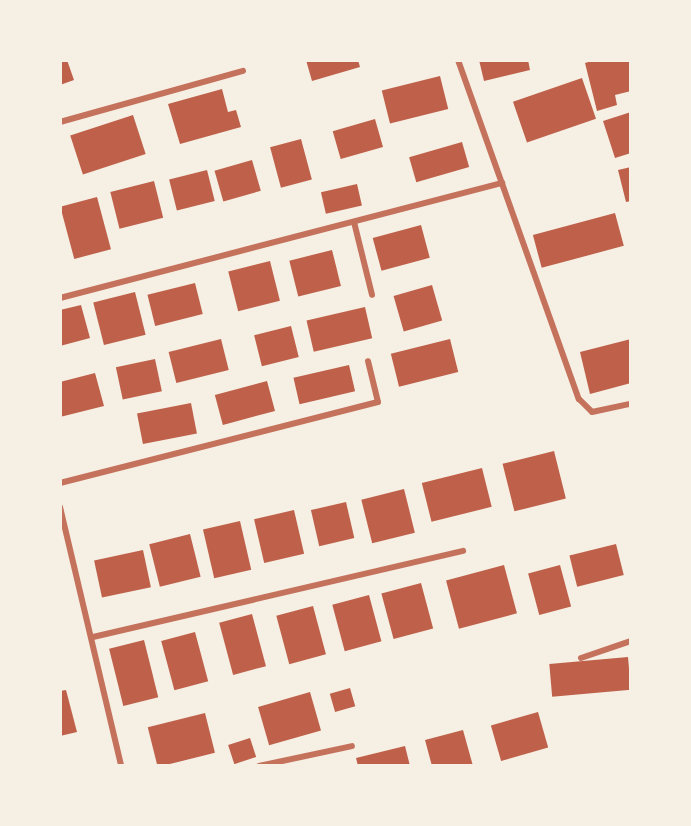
<!DOCTYPE html>
<html>
<head>
<meta charset="utf-8">
<style>
	body { margin:0 }
	#map { position:relative; width:691px; height:826px; overflow:hidden; background:#f6efe4; font-family:Figtree,sans-serif }
	div>[style] { position:absolute }
	[style*='--x'] { left:calc(var(--x)*1px); top:calc(var(--y)*1px); width:calc(var(--w)*1px); rotate:calc(var(--a)*1deg) }
	.building>* { inset:0; background:#bf614a; transform-origin:0 0 }
	.minor>* { height:6px; margin:-3px; padding:0 3px; transform-origin:3px; border-radius:3px; background:#c5725c }
	span { translate:-50% -50%; white-space:nowrap; text-align:center; line-height:1.15; -webkit-text-stroke:4.5px #f6efe4; paint-order:stroke }
	.frame { position:absolute; inset:0; border:62px solid #f6efe4; pointer-events:none }
</style>
</head>
<body>
<div id="map">
	<div class="building">
		<i style="clip-path:polygon(60px 60px,67px 60px,74px 80px,60px 85px)"></i>
		<i style="clip-path:polygon(306px 60px,358px 60px,360px 67px,312px 81px)"></i>
		<i style="clip-path:polygon(479px 60px,528px 60px,530px 70px,484px 81px)"></i>
		<i style="clip-path:polygon(595px 60px,631px 60px,631px 91px,615px 95px,617px 105px,597px 111px,585px 63px)"></i>
		<i style="left:440px;top:76px;width:34px;height:60px;rotate:76deg"></i>
		<i style="left:582px;top:78px;width:43px;height:73px;rotate:71deg"></i>
		<i style="clip-path:polygon(222px 89px,228px 112px,236px 110px,241px 127px,180px 144px,168px 104px)"></i>
		<i style="clip-path:polygon(631px 112px,631px 153px,615px 158px,603px 121px)"></i>
		<i style="left:133px;top:115px;width:41px;height:66px;rotate:72deg"></i>
		<i style="left:375px;top:119px;width:29px;height:44px;rotate:74deg"></i>
		<i style="left:301px;top:139px;width:42px;height:32px;rotate:75deg"></i>
		<i style="left:462px;top:142px;width:26px;height:55px;rotate:74deg"></i>
		<i style="left:252px;top:160px;width:32px;height:39px;rotate:74deg"></i>
		<i style="clip-path:polygon(631px 167px,631px 201px,626px 202px,618px 170px)"></i>
		<i style="left:207px;top:170px;width:32px;height:39px;rotate:76deg"></i>
		<i style="left:154px;top:181px;width:38px;height:45px;rotate:76deg"></i>
		<i style="left:357px;top:184px;width:22px;height:37px;rotate:77deg"></i>
		<i style="left:97px;top:197px;width:54px;height:38px;rotate:75deg"></i>
		<i style="left:615px;top:213px;width:34px;height:85px;rotate:75deg"></i>
		<i style="left:421px;top:225px;width:34px;height:50px;rotate:75deg"></i>
		<i style="left:332px;top:250px;width:37px;height:44px;rotate:76deg"></i>
		<i style="left:270px;top:261px;width:41px;height:43px;rotate:76deg"></i>
		<i style="left:195px;top:283px;width:32px;height:49px;rotate:76deg"></i>
		<i style="left:432px;top:285px;width:37px;height:40px;rotate:74deg"></i>
		<i style="left:135px;top:292px;width:44px;height:43px;rotate:76deg"></i>
		<i style="clip-path:polygon(81px 305px,90px 338px,60px 346px,60px 310px)"></i>
		<i style="left:365px;top:307px;width:32px;height:60px;rotate:77deg"></i>
		<i style="left:291px;top:326px;width:32px;height:38px;rotate:76deg"></i>
		<i style="left:221px;top:339px;width:32px;height:54px;rotate:76deg"></i>
		<i style="left:450px;top:339px;width:34px;height:61px;rotate:76deg"></i>
		<i style="clip-path:polygon(631px 339px,631px 383px,590px 394px,580px 352px)"></i>
		<i style="left:155px;top:359px;width:33px;height:40px;rotate:78deg"></i>
		<i style="left:349px;top:365px;width:27px;height:57px;rotate:77deg"></i>
		<i style="clip-path:polygon(95px 373px,104px 406px,60px 417px,60px 382px)"></i>
		<i style="left:267px;top:381px;width:31px;height:54px;rotate:75deg"></i>
		<i style="left:191px;top:403px;width:31px;height:55px;rotate:79deg"></i>
		<i style="left:554px;top:451px;width:49px;height:53px;rotate:76deg"></i>
		<i style="left:482px;top:468px;width:40px;height:62px;rotate:76deg"></i>
		<i style="left:404px;top:489px;width:45px;height:44px;rotate:76deg"></i>
		<i style="left:346px;top:502px;width:37px;height:36px;rotate:77deg"></i>
		<i style="left:294px;top:510px;width:45px;height:41px;rotate:77deg"></i>
		<i style="left:240px;top:521px;width:50px;height:38px;rotate:77deg"></i>
		<i style="left:190px;top:534px;width:44px;height:42px;rotate:76deg"></i>
		<i style="left:616px;top:544px;width:32px;height:48px;rotate:76deg"></i>
		<i style="left:143px;top:550px;width:38px;height:50px;rotate:78deg"></i>
		<i style="left:504px;top:565px;width:50px;height:60px;rotate:75deg"></i>
		<i style="left:560px;top:565px;width:43px;height:33px;rotate:75deg"></i>
		<i style="left:421px;top:583px;width:47px;height:41px;rotate:75deg"></i>
		<i style="left:369px;top:595px;width:48px;height:38px;rotate:75deg"></i>
		<i style="left:313px;top:606px;width:50px;height:38px;rotate:75deg"></i>
		<i style="left:252px;top:614px;width:54px;height:34px;rotate:75deg"></i>
		<i style="left:195px;top:632px;width:51px;height:35px;rotate:75deg"></i>
		<i style="left:144px;top:640px;width:59px;height:36px;rotate:76deg"></i>
		<i style="left:628px;top:657px;width:33px;height:79px;rotate:85deg"></i>
		<i style="left:350px;top:688px;width:19px;height:21px;rotate:74deg"></i>
		<i style="clip-path:polygon(66px 690px,77px 732px,60px 736px,60px 691px)"></i>
		<i style="left:310px;top:692px;width:40px;height:54px;rotate:74deg"></i>
		<i style="left:538px;top:712px;width:37px;height:49px;rotate:74deg"></i>
		<i style="left:205px;top:713px;width:41px;height:59px;rotate:76deg"></i>
		<i style="clip-path:polygon(463px 730px,473px 766px,432px 766px,425px 740px)"></i>
		<i style="left:250px;top:738px;width:20px;height:23px;rotate:72deg"></i>
		<i style="clip-path:polygon(405px 746px,410px 766px,358px 766px,356px 758px)"></i>
	</div>
	<div class="minor">
		<i style="--x:458;--y:60;--w:360;--a:70.4"></i>
		<i style="--x:579;--y:399;--w:18;--a:45"></i>
		<i style="--x:592;--y:412;--w:40;--a:-12"></i>
		<i style="--x:60;--y:122;--w:190;--a:-15.6"></i>
		<i style="--x:354;--y:222;--w:75;--a:76.1"></i>
		<i style="--x:60;--y:298;--w:457;--a:-14.6"></i>
		<i style="--x:60;--y:483;--w:328;--a:-14.3"></i>
		<i style="--x:378;--y:402;--w:42;--a:-103.7"></i>
		<i style="--x:60;--y:507;--w:266;--a:76.7"></i>
		<i style="--x:93;--y:637;--w:380;--a:-13.1"></i>
		<i style="--x:581;--y:658;--w:53;--a:-18.8"></i>
		<i style="--x:259;--y:766;--w:95;--a:-12.1"></i>
	</div>
	<div class="frame"></div>
</div>
</body>
</html>
